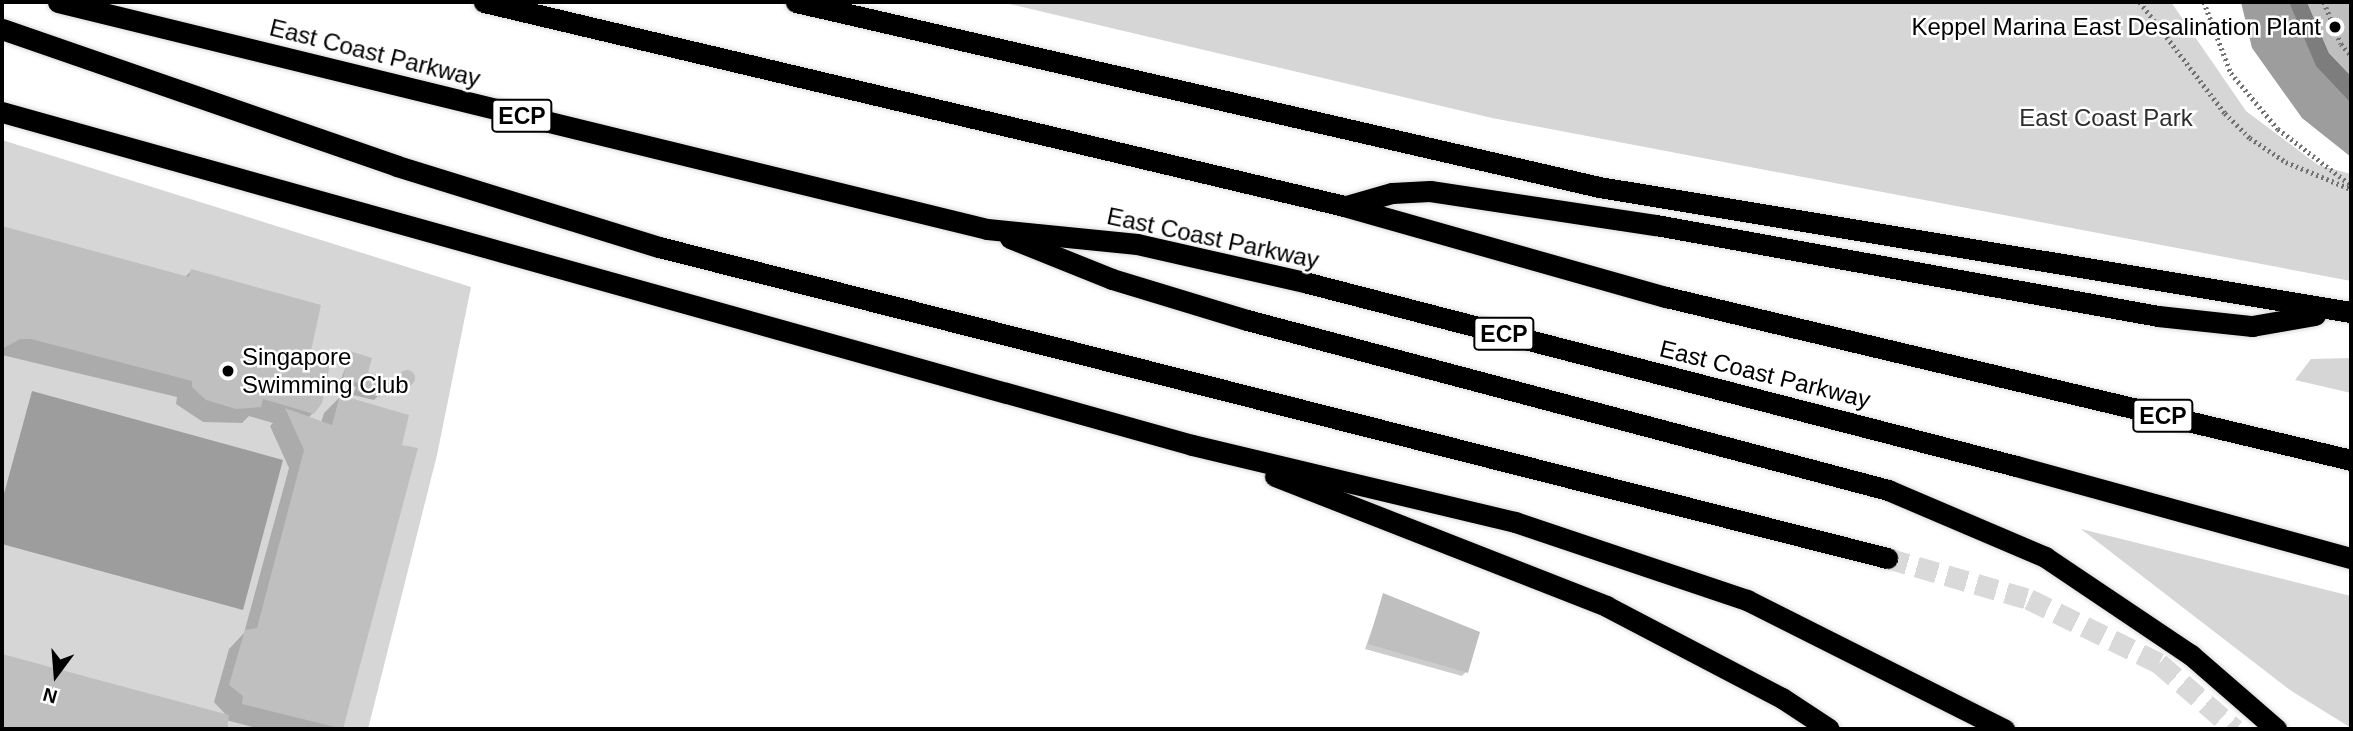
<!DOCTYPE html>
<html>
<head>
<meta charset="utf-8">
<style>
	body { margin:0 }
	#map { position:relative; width:2353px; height:731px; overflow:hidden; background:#fff; font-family:Arial,sans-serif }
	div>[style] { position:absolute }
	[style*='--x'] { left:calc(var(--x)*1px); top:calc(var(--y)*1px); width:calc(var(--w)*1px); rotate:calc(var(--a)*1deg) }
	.green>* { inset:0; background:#d6d6d6 }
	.water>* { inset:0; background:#9d9d9d }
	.shadow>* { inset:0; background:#0003; transform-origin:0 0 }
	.building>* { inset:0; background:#bfbfbf }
	.round { border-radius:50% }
	.motorway-tunnel>* { height:21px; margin-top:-10.5px; transform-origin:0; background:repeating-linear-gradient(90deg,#d9d9d9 0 21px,transparent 0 31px) }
	.path>* { height:4.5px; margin-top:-2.25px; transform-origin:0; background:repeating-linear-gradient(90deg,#717171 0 2px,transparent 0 5.5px) }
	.roads { filter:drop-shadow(0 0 2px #dbdbdb) drop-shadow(0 0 2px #dbdbdb) }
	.motorway>* { height:21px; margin:-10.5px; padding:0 10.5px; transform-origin:10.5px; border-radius:10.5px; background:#000 }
	.dots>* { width:19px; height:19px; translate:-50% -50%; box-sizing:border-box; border:4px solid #fff; border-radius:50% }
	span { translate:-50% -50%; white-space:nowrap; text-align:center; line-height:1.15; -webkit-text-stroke:5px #fff; paint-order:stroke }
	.shield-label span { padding:2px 5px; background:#fff; border:2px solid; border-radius:5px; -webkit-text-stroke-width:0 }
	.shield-label { font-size:23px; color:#000; font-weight:700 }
	.poi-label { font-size:24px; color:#000 }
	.right { translate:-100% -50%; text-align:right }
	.left { translate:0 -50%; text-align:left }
	.street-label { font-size:24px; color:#000 }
	.park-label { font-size:24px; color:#2d2d2d }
	.frame { position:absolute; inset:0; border:4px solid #000; pointer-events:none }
	.north { position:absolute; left:21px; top:640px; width:70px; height:70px; -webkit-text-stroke:5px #fff; paint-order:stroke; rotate:196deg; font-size:19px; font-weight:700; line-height:28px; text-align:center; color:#000 }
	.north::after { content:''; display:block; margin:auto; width:24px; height:32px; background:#000; clip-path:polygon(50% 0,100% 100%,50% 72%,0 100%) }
</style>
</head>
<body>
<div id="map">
	<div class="green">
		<i style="clip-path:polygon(1001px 2px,2171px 2px,2246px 111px,2318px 165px,2351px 174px,2351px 281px,1492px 118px)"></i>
		<i style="clip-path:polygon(2px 140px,471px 287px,437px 455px,368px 729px,2px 729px)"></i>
		<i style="clip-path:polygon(2351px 358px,2351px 393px,2295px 380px,2311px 359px)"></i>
		<i style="clip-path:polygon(2081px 529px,2351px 596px,2351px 728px,2290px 690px)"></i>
	</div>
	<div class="water">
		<i style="clip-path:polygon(2241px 2px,2307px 2px,2329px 53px,2351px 76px,2351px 157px,2302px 118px,2252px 48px)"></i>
		<i style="clip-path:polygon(32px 391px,283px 460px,243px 610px,2px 544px,2px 501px)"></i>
	</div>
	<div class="shadow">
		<i style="clip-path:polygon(2289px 2px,2351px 2px,2351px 103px,2316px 66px)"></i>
		<i style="clip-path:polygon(2px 228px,185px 277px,191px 271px,307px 361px,313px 413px,308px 418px,321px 423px,324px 413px,340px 397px,399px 446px,416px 450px,341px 729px,260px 729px,226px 720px,228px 729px,2px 729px,2px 656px,227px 716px,214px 702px,229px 649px,244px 633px,289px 468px,270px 426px,273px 423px,249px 416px,242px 423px,203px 422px,176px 404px,177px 397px,2px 355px)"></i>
		<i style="clip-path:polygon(351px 353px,378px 396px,374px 400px,353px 395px,356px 387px,340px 382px)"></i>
		<i style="left:406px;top:372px;width:8px;height:16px;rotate:30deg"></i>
		<i style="clip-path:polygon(1384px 595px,1466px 672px,1462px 676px,1365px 649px)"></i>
	</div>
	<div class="building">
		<i style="clip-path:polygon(2307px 2px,2351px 2px,2351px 76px,2329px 53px)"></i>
		<i style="clip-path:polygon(2px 226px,189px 277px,191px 269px,321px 305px,309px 360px,330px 365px,322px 403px,314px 414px,263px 399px,261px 407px,236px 409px,206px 400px,192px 387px,192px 381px,31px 339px,20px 339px,2px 349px)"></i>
		<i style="clip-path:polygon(350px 351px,372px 358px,368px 372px,385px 377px,380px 397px,357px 391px,359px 383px,343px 378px)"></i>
		<i class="round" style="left:399px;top:370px;width:16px;height:16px"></i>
		<i style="clip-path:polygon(340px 395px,409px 415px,402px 445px,418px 448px,343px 729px,242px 704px,243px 696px,229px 685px,245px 630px,257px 628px,304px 450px,285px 408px,332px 425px)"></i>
		<i style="clip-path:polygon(1383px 593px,1480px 632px,1468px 673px,1368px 644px)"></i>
		<i style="clip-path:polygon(2px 654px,229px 715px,227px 729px,2px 729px)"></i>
	</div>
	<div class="motorway-tunnel">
		<i style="--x:1887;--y:558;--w:148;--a:16.1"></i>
		<i style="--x:2029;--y:599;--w:145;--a:26.2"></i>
		<i style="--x:2159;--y:663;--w:101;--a:41"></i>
	</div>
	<div class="path">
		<i style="--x:2140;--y:2;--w:140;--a:52.6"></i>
		<i style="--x:2225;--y:113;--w:35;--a:45"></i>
		<i style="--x:2250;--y:138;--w:43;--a:33.7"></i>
		<i style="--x:2286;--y:162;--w:70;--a:22.6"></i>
		<i style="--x:2204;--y:2;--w:76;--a:69.2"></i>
		<i style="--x:2231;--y:73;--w:73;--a:50"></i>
		<i style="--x:2278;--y:129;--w:92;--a:37.5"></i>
		<i style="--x:2324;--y:2;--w:45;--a:68"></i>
		<i style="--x:2341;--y:44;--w:15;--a:48"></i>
	</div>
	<div class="roads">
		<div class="motorway">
			<i style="--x:58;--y:2;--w:956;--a:13.73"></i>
			<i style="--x:987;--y:229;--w:151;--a:5.7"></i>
			<i style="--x:1137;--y:244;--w:175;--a:12.8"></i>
			<i style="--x:1308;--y:283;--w:731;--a:14.49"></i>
			<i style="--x:2016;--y:466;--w:347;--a:15.4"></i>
			<i style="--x:484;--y:2;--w:884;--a:13.34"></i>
			<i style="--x:1344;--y:206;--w:335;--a:15.8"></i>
			<i style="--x:1666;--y:297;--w:704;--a:13.38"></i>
			<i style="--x:796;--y:2;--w:824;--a:12.97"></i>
			<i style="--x:1599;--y:187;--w:762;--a:9.44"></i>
			<i style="--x:2;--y:29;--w:418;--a:19.1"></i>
			<i style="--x:397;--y:166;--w:274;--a:17.2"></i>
			<i style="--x:659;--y:247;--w:1267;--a:14.21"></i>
			<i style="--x:2;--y:112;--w:1236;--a:15.63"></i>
			<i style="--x:1192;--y:445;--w:332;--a:13.4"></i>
			<i style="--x:1515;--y:522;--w:245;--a:18.6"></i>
			<i style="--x:1747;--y:600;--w:288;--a:26.7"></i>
			<i style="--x:1346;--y:206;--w:48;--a:-15.8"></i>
			<i style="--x:1392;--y:193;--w:38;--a:-3"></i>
			<i style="--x:1430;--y:191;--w:229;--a:8.6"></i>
			<i style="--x:1656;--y:225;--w:510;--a:10.27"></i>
			<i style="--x:2158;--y:316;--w:95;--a:6.1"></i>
			<i style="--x:2252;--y:326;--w:64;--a:-9.9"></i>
			<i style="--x:1010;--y:238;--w:110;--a:21.9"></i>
			<i style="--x:1112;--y:279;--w:141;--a:16.9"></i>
			<i style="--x:1247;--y:320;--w:663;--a:14.85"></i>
			<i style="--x:1888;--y:490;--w:171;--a:23.1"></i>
			<i style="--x:2045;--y:557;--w:176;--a:33.9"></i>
			<i style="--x:2191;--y:655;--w:113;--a:41"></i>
			<i style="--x:1275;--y:476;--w:356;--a:21.4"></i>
			<i style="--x:1606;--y:606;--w:199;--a:27.6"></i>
			<i style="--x:1782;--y:698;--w:56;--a:33.4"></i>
		</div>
	</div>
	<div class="dots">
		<i style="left:2335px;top:27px;background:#000"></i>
		<i style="left:228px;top:371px;background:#000"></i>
	</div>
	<div class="shield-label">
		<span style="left:522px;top:116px">ECP</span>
		<span style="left:1504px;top:334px">ECP</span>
		<span style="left:2163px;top:416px">ECP</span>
	</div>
	<div class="poi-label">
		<span class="right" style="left:2321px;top:27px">Keppel Marina East Desalination Plant</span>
		<span class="left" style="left:242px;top:371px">Singapore<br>Swimming Club</span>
	</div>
	<div class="street-label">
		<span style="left:375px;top:53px;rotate:14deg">East Coast Parkway</span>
		<span style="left:1213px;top:238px;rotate:12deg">East Coast Parkway</span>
		<span style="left:1765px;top:374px;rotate:14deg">East Coast Parkway</span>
	</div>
	<div class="park-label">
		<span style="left:2106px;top:118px">East Coast Park</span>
	</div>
	<div class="frame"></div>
	<div class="north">N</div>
</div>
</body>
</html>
